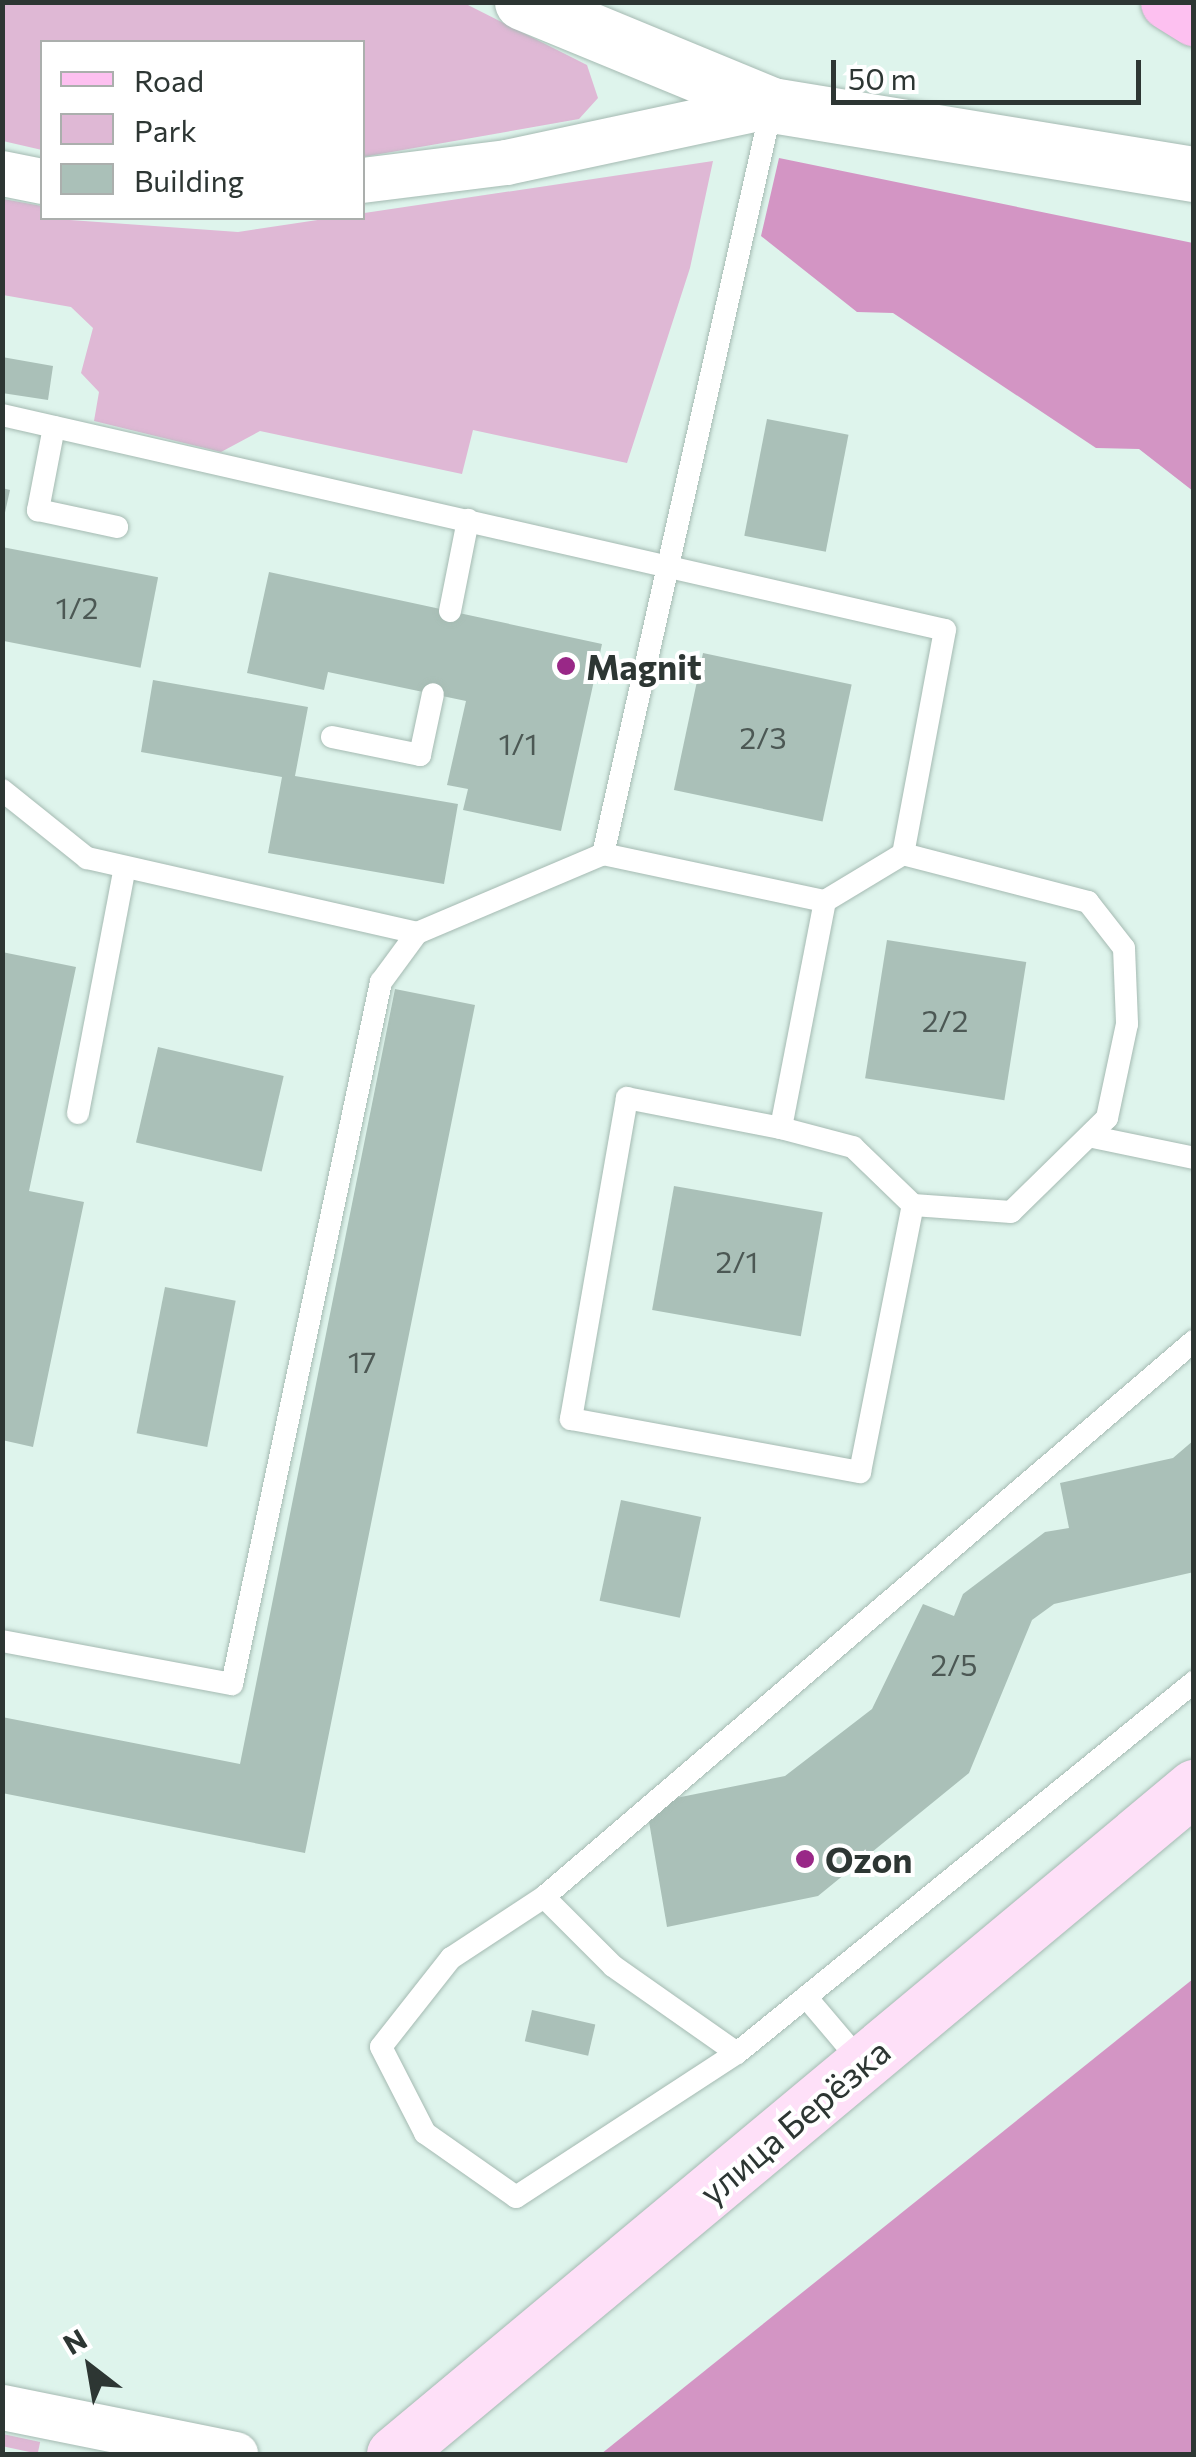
<!DOCTYPE html>
<html>
<head>
<meta charset="utf-8">
<style>
	body { margin:0 }
	#map { position:relative; width:1196px; height:2457px; overflow:hidden; background:#def4ec; font-family:Commissioner,sans-serif }
	div>[style] { position:absolute }
	[style*='--x'] { left:calc(var(--x)*1px); top:calc(var(--y)*1px); width:calc(var(--w)*1px); rotate:calc(var(--a)*1deg) }
	.green>* { inset:0; background:#dfb8d5; transform-origin:0 0 }
	.forest>* { inset:0; background:#d395c4 }
	.building>* { inset:0; background:#aac0b8; transform-origin:0 0 }
	.roads { filter:drop-shadow(0 0 2px #a5bab2) drop-shadow(0 0 2px #a5bab2) }
	.service>* { height:22px; margin:-11px; padding:0 11px; transform-origin:11px; border-radius:11px; background:#fff }
	.minor>* { height:45px; margin:-22.5px; padding:0 22.5px; transform-origin:22.5px; border-radius:22.5px; background:#fff }
	.tertiary>* { height:55px; margin:-27.5px; padding:0 27.5px; transform-origin:27.5px; border-radius:27.5px; background:#fff }
	.secondary>* { height:55px; margin:-27.5px; padding:0 27.5px; transform-origin:27.5px; border-radius:27.5px; background:#fee0f8 }
	.primary>* { height:55px; margin:-27.5px; padding:0 27.5px; transform-origin:27.5px; border-radius:27.5px; background:#fdc0f0 }
	.dots>* { width:28px; height:28px; translate:-50% -50%; box-sizing:border-box; border:5px solid #fff; border-radius:50% }
	span { translate:-50% -50%; white-space:nowrap; text-align:center; line-height:1.15; -webkit-text-stroke:8px #fff; paint-order:stroke }
	.number-label { font-size:30px; color:#4c5854 }
	.number-label span { -webkit-text-stroke-width:0 }
	.poi-label { font-size:35px; color:#2d3633; font-weight:700 }
	.left { translate:0 -50%; text-align:left }
	.street-label { font-size:35px; color:#2d3633 }
	.frame { position:absolute; inset:0; border:5px solid #2d3633; pointer-events:none }
	.legend { position:absolute; left:40px; top:40px; width:325px; height:180px; box-sizing:border-box; background:#fff; border:2px solid #abafad; margin:0; padding:12px 18px; list-style:none; font-size:30px; color:#2d3633 }
	.legend li { display:flex; align-items:center; gap:20px; height:50px }
	.legend b { width:50px; border:2px solid #abafad }
	.north { position:absolute; left:40px; top:2317px; width:100px; height:100px; -webkit-text-stroke:8px #fff; paint-order:stroke; rotate:329deg; font-size:28px; font-weight:700; line-height:40px; text-align:center; color:#2d3633 }
	.north::after { content:''; display:block; margin:auto; width:35px; height:45px; background:#2d3633; clip-path:polygon(50% 0,100% 100%,50% 72%,0 100%) }
	.scale { position:absolute; left:831px; top:60px; width:310px; height:45px; box-sizing:border-box; border:5px solid #2d3633; border-top:0; padding-left:12px; font-size:30px; line-height:35px; white-space:nowrap; color:#2d3633; -webkit-text-stroke:8px #fff; paint-order:stroke }
</style>
</head>
<body>
<div id="map">
	<div class="green">
		<i style="clip-path:polygon(3px 3px,464px 3px,587px 65px,598px 98px,579px 119px,363px 157px,362px 42px,42px 42px,42px 150px,3px 141px)"></i>
		<i style="clip-path:polygon(713px 161px,690px 268px,627px 463px,473px 430px,462px 474px,260px 431px,221px 452px,94px 421px,99px 392px,81px 373px,93px 328px,71px 307px,3px 295px,3px 199px,42px 206px,42px 218px,238px 232px)"></i>
		<i style="left:3px;top:2434px;width:38px;height:12px;rotate:12deg"></i>
	</div>
	<div class="forest">
		<i style="clip-path:polygon(779px 158px,1193px 243px,1193px 491px,1139px 449px,1096px 448px,893px 313px,857px 312px,761px 236px)"></i>
		<i style="clip-path:polygon(1193px 1979px,1193px 2454px,601px 2454px)"></i>
	</div>
	<div class="building">
		<i style="clip-path:polygon(2px 357px,53px 366px,48px 400px,2px 393px)"></i>
		<i style="left:767px;top:419px;width:83px;height:119px;rotate:11deg"></i>
		<i style="clip-path:polygon(2px 488px,10px 490px,4px 517px,2px 517px)"></i>
		<i style="left:2px;top:547px;width:159px;height:92px;rotate:11deg"></i>
		<i style="clip-path:polygon(269px 572px,602px 644px,561px 831px,463px 810px,468px 789px,447px 785px,466px 701px,328px 672px,324px 690px,247px 673px)"></i>
		<i style="left:703px;top:653px;width:152px;height:140px;rotate:12deg"></i>
		<i style="clip-path:polygon(153px 680px,308px 707px,295px 776px,458px 804px,444px 884px,268px 853px,282px 777px,141px 752px)"></i>
		<i style="left:887px;top:940px;width:141px;height:140px;rotate:9deg"></i>
		<i style="clip-path:polygon(2px 952px,76px 967px,29px 1191px,84px 1202px,33px 1447px,2px 1440px)"></i>
		<i style="clip-path:polygon(395px 989px,475px 1005px,305px 1853px,2px 1793px,2px 1717px,240px 1764px)"></i>
		<i style="left:158px;top:1047px;width:129px;height:98px;rotate:13deg"></i>
		<i style="left:674px;top:1186px;width:151px;height:126px;rotate:10deg"></i>
		<i style="left:165px;top:1287px;width:72px;height:149px;rotate:11deg"></i>
		<i style="clip-path:polygon(1194px 1440px,1194px 1572px,1054px 1604px,1032px 1620px,969px 1773px,818px 1896px,667px 1927px,646px 1804px,785px 1776px,872px 1709px,923px 1604px,954px 1616px,963px 1594px,1045px 1532px,1069px 1528px,1060px 1483px,1173px 1458px)"></i>
		<i style="left:621px;top:1500px;width:82px;height:103px;rotate:12deg"></i>
		<i style="left:532px;top:2010px;width:65px;height:32px;rotate:13deg"></i>
	</div>
	<div class="roads">
		<div class="service">
			<i style="--x:772;--y:105;--w:768;--a:102.71"></i>
			<i style="--x:603;--y:854;--w:227;--a:12"></i>
			<i style="--x:825;--y:901;--w:231;--a:101"></i>
			<i style="--x:781;--y:1128;--w:157;--a:-169"></i>
			<i style="--x:627;--y:1098;--w:326;--a:99.9"></i>
			<i style="--x:571;--y:1419;--w:294;--a:10.4"></i>
			<i style="--x:860;--y:1472;--w:272;--a:-78.8"></i>
			<i style="--x:913;--y:1205;--w:83;--a:-136"></i>
			<i style="--x:853;--y:1147;--w:74;--a:-165.2"></i>
			<i style="--x:2;--y:415;--w:967;--a:12.84"></i>
			<i style="--x:945;--y:630;--w:228;--a:100.6"></i>
			<i style="--x:903;--y:854;--w:91;--a:148.9"></i>
			<i style="--x:54;--y:427;--w:85;--a:100.9"></i>
			<i style="--x:38;--y:510;--w:81;--a:12.1"></i>
			<i style="--x:450;--y:611;--w:93;--a:-78.8"></i>
			<i style="--x:332;--y:737;--w:90;--a:11.6"></i>
			<i style="--x:420;--y:755;--w:62;--a:-78"></i>
			<i style="--x:2;--y:790;--w:109;--a:38.7"></i>
			<i style="--x:87;--y:858;--w:338;--a:12.8"></i>
			<i style="--x:903;--y:854;--w:191;--a:14.5"></i>
			<i style="--x:1088;--y:902;--w:58;--a:52"></i>
			<i style="--x:1124;--y:948;--w:76;--a:87.7"></i>
			<i style="--x:1127;--y:1024;--w:96;--a:102"></i>
			<i style="--x:1107;--y:1118;--w:134;--a:135.6"></i>
			<i style="--x:1011;--y:1212;--w:98;--a:-175.9"></i>
			<i style="--x:78;--y:1113;--w:250;--a:-79.2"></i>
			<i style="--x:1093;--y:1137;--w:103;--a:11.7"></i>
			<i style="--x:1194;--y:1341;--w:855;--a:139.46"></i>
			<i style="--x:544;--y:1897;--w:111;--a:146.7"></i>
			<i style="--x:451;--y:1958;--w:113;--a:128.2"></i>
			<i style="--x:381;--y:2047;--w:97;--a:62.9"></i>
			<i style="--x:425;--y:2133;--w:111;--a:35.1"></i>
			<i style="--x:516;--y:2197;--w:264;--a:-33.1"></i>
			<i style="--x:737;--y:2053;--w:589;--a:-39.07"></i>
			<i style="--x:2;--y:1641;--w:234;--a:10.6"></i>
			<i style="--x:232;--y:1684;--w:718;--a:-78.02"></i>
			<i style="--x:381;--y:982;--w:61;--a:-53.7"></i>
			<i style="--x:417;--y:933;--w:202;--a:-23"></i>
			<i style="--x:544;--y:1897;--w:98;--a:45"></i>
			<i style="--x:613;--y:1966;--w:151;--a:35.1"></i>
			<i style="--x:806;--y:1997;--w:87;--a:49.7"></i>
		</div>
		<div class="minor">
			<i style="--x:2;--y:173;--w:41;--a:11.3"></i>
			<i style="--x:362;--y:180;--w:145;--a:-7.1"></i>
			<i style="--x:506;--y:162;--w:272;--a:-12.1"></i>
			<i style="--x:2;--y:2407;--w:238;--a:11.4"></i>
		</div>
		<div class="tertiary">
			<i style="--x:522;--y:2;--w:270;--a:22.4"></i>
			<i style="--x:772;--y:105;--w:428;--a:9.3"></i>
		</div>
		<div class="secondary">
			<i style="--x:394;--y:2454;--w:1042;--a:-39.82"></i>
		</div>
		<div class="primary">
			<i style="--x:1168;--y:2;--w:31;--a:32"></i>
		</div>
	</div>
	<div class="dots">
		<i style="left:566px;top:666px;background:#992887"></i>
		<i style="left:805px;top:1859px;background:#992887"></i>
	</div>
	<div class="number-label">
		<span style="left:77px;top:607px">1/2</span>
		<span style="left:763px;top:737px">2/3</span>
		<span style="left:518px;top:743px">1/1</span>
		<span style="left:945px;top:1020px">2/2</span>
		<span style="left:737px;top:1261px">2/1</span>
		<span style="left:362px;top:1361px">17</span>
		<span style="left:954px;top:1664px">2/5</span>
	</div>
	<div class="poi-label">
		<span class="left" style="left:586px;top:666px">Magnit</span>
		<span class="left" style="left:825px;top:1859px">Ozon</span>
	</div>
	<div class="street-label">
		<span style="left:794px;top:2121px;rotate:-40deg">улица Берёзка</span>
	</div>
	<div class="frame"></div>
	<ul class="legend">
	<li><b style="height:12px;background:#fdc0f0"></b>Road</li>
	<li><b style="height:28px;background:#dfb8d5"></b>Park</li>
	<li><b style="height:28px;background:#aac0b8"></b>Building</li>
	</ul>
	<div class="north">N</div>
	<div class="scale">50 m</div>
</div>
</body>
</html>
